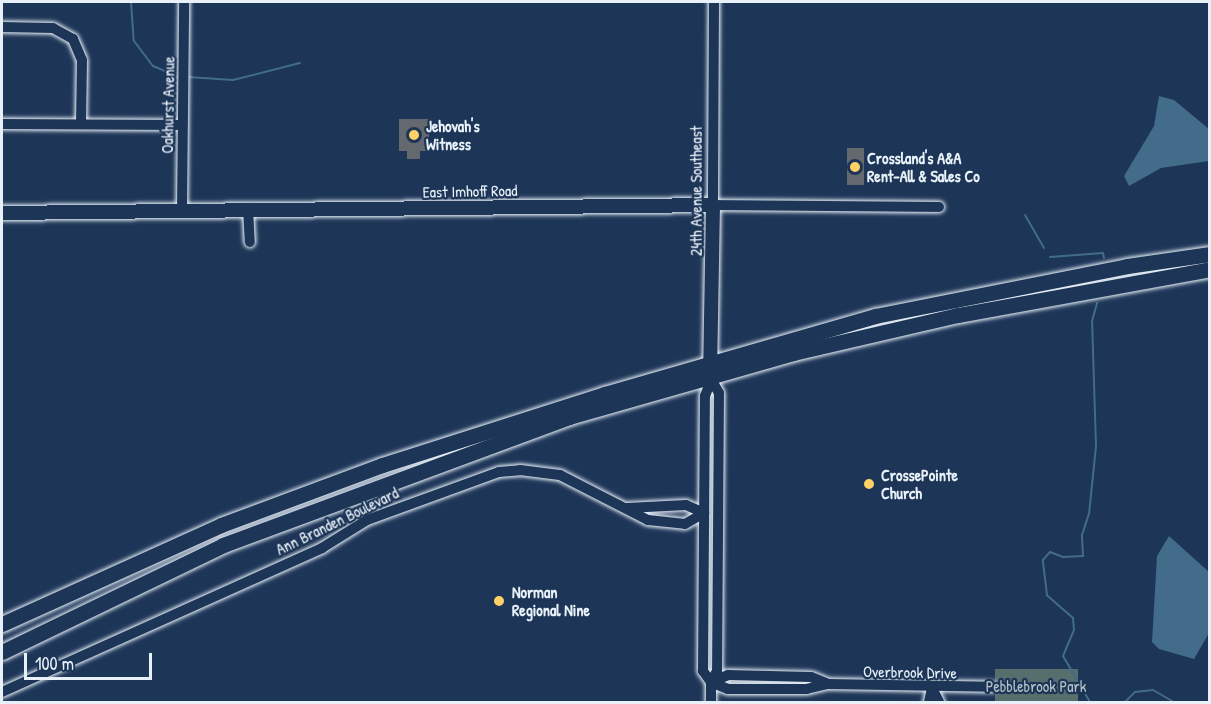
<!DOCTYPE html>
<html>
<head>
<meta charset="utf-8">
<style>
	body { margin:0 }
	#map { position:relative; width:1211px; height:704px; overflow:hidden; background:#1d3557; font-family:"Patrick Hand",sans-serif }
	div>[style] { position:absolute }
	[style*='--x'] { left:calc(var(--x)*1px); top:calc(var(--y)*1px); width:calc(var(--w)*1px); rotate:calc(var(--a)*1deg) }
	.green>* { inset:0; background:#566f6c; transform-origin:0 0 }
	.water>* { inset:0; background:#426c8a }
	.stream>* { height:2px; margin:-1px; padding:0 1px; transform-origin:1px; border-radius:1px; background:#426c8a }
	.building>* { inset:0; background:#63696e; transform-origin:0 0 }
	.roads { filter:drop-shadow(0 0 2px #e8f1f8) drop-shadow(0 0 2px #e8f1f8) }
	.minor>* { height:10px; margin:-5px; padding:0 5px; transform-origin:5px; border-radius:5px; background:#1d3557 }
	.major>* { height:14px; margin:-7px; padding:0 7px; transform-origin:7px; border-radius:7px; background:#1d3557 }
	.highway>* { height:15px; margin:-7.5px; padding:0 7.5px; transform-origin:7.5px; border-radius:7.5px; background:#1d3557 }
	.dots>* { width:16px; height:16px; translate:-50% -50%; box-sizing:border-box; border:3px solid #1d3557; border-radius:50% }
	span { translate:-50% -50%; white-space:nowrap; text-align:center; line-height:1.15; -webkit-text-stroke:4.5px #1d3557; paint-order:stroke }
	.street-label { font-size:16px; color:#e8f1f8 }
	.poi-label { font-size:16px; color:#e8f1f8; font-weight:700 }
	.left { translate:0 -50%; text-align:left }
	.park-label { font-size:16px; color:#b5c4c7 }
	.frame { position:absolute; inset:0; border:3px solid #e8f1f8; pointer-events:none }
	.scale { position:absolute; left:24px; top:653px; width:128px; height:27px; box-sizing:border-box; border:3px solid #e8f1f8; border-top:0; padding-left:8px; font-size:18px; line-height:21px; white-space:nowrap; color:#e8f1f8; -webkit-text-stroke:4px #1d3557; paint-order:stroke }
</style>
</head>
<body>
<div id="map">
	<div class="green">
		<i style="left:1078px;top:669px;width:33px;height:83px;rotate:90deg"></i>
	</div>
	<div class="water">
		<i style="clip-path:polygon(1159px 96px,1174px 100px,1209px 129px,1209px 161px,1161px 168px,1129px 186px,1124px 176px,1154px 126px)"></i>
		<i style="clip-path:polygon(1169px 536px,1209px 572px,1209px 633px,1194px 659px,1159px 649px,1152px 642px,1157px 556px)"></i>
	</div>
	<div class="stream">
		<i style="--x:131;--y:2;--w:39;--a:86"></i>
		<i style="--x:134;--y:41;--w:31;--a:53"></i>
		<i style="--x:153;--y:66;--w:28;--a:23"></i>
		<i style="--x:188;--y:77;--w:45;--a:3.8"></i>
		<i style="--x:233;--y:80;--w:69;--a:-14.2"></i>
		<i style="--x:1025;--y:215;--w:38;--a:60"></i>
		<i style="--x:1050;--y:257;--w:53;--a:-4.3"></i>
		<i style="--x:1103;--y:253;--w:5;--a:79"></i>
		<i style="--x:1090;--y:702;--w:53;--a:-120.4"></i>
		<i style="--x:1063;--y:656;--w:28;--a:-67"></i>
		<i style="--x:1074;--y:630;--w:12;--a:-95"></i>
		<i style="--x:1073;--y:618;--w:35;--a:-139"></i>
		<i style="--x:1047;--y:595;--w:35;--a:-97"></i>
		<i style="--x:1043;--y:560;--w:11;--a:-49"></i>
		<i style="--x:1050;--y:552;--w:14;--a:21"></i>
		<i style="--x:1063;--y:557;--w:20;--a:-3"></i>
		<i style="--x:1083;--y:556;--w:21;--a:-93"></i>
		<i style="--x:1082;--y:535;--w:22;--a:-72"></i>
		<i style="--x:1089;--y:514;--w:68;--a:-84.1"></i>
		<i style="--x:1096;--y:446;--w:125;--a:-91.8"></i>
		<i style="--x:1092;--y:321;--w:19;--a:-74"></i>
		<i style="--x:1125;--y:702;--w:14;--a:-45"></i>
		<i style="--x:1135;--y:692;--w:18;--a:-6"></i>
		<i style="--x:1153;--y:690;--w:24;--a:30"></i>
	</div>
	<div class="building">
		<i style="clip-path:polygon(399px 119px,429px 119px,429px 151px,420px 151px,420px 159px,407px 159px,407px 151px,399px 151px)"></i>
		<i style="left:864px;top:148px;width:37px;height:17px;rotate:90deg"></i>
	</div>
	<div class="roads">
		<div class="minor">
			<i style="--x:714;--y:2;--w:203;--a:90.3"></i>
			<i style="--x:713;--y:205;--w:226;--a:0.5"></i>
			<i style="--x:2;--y:27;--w:51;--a:1.1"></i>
			<i style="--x:53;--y:28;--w:23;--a:29"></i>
			<i style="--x:73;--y:39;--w:23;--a:67"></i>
			<i style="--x:82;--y:60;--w:64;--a:90.9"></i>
			<i style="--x:2;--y:124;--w:180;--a:0.3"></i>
			<i style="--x:248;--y:208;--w:34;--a:87"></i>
			<i style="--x:182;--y:209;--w:207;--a:-89.4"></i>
			<i style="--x:710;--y:377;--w:18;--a:61"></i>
			<i style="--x:719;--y:393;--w:278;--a:90.4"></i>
			<i style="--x:717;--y:671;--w:13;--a:119"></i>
			<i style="--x:711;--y:682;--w:20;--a:90"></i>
			<i style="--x:627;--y:508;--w:59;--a:-2.9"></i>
			<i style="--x:686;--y:505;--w:20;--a:24"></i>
			<i style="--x:728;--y:675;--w:83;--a:1.4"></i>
			<i style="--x:811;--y:677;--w:18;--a:22"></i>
			<i style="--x:828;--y:684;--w:22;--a:167"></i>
			<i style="--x:807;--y:689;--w:79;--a:180"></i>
			<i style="--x:728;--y:689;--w:18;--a:-158"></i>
			<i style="--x:711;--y:682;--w:18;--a:-22"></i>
			<i style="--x:711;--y:682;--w:14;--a:-126"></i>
			<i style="--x:703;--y:671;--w:275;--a:-89.6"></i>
			<i style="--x:705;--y:396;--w:17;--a:-69"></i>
			<i style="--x:828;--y:684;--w:164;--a:1"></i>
			<i style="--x:932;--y:688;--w:16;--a:63"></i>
			<i style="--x:2;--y:692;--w:351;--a:-24.2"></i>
			<i style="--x:322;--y:548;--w:53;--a:-31.9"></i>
			<i style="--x:367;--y:520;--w:140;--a:-20"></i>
			<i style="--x:499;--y:472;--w:21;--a:-5"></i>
			<i style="--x:520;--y:470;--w:40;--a:7.1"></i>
			<i style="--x:560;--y:475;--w:99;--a:27.1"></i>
			<i style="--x:648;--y:520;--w:37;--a:6"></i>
			<i style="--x:685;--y:524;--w:22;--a:-30"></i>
			<i style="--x:929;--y:702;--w:14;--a:-78"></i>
		</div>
		<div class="major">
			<i style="--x:2;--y:213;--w:711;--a:-0.64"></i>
			<i style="--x:713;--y:205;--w:169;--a:91"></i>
		</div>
		<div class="highway">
			<i style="--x:2;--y:624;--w:240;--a:-24.3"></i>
			<i style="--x:221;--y:525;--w:172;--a:-20.4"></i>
			<i style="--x:382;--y:465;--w:234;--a:-17.7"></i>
			<i style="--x:605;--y:394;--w:281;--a:-16.1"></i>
			<i style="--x:875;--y:316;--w:257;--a:-11.2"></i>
			<i style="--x:1127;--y:266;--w:84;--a:-8.2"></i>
			<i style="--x:2;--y:652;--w:246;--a:-25.8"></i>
			<i style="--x:223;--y:545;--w:369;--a:-20.3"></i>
			<i style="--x:569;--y:417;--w:233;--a:-15.9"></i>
			<i style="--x:793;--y:353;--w:169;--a:-13"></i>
			<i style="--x:958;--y:315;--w:256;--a:-10.3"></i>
		</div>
	</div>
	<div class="dots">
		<i style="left:414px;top:135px;background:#ffd166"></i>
		<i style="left:855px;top:167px;background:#ffd166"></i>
		<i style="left:869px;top:484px;background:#ffd166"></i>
		<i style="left:499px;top:601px;background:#ffd166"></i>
	</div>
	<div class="street-label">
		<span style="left:168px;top:105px;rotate:-89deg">Oakhurst Avenue</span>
		<span style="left:470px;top:191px;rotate:-1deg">East Imhoff Road</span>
		<span style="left:696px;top:191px;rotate:-90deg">24th Avenue Southeast</span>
		<span style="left:337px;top:521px;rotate:-26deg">Ann Branden Boulevard</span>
		<span style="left:910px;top:672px;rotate:1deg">Overbrook Drive</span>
	</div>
	<div class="poi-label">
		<span class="left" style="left:426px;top:135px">Jehovah's<br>Witness</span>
		<span class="left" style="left:867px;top:167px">Crossland's A&amp;A<br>Rent-All &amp; Sales Co</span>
		<span class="left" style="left:881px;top:484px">CrossePointe<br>Church</span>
		<span class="left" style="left:512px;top:601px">Norman<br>Regional Nine</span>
	</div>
	<div class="park-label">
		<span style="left:1036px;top:686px">Pebblebrook Park</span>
	</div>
	<div class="frame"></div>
	<div class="scale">100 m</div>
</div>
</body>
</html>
